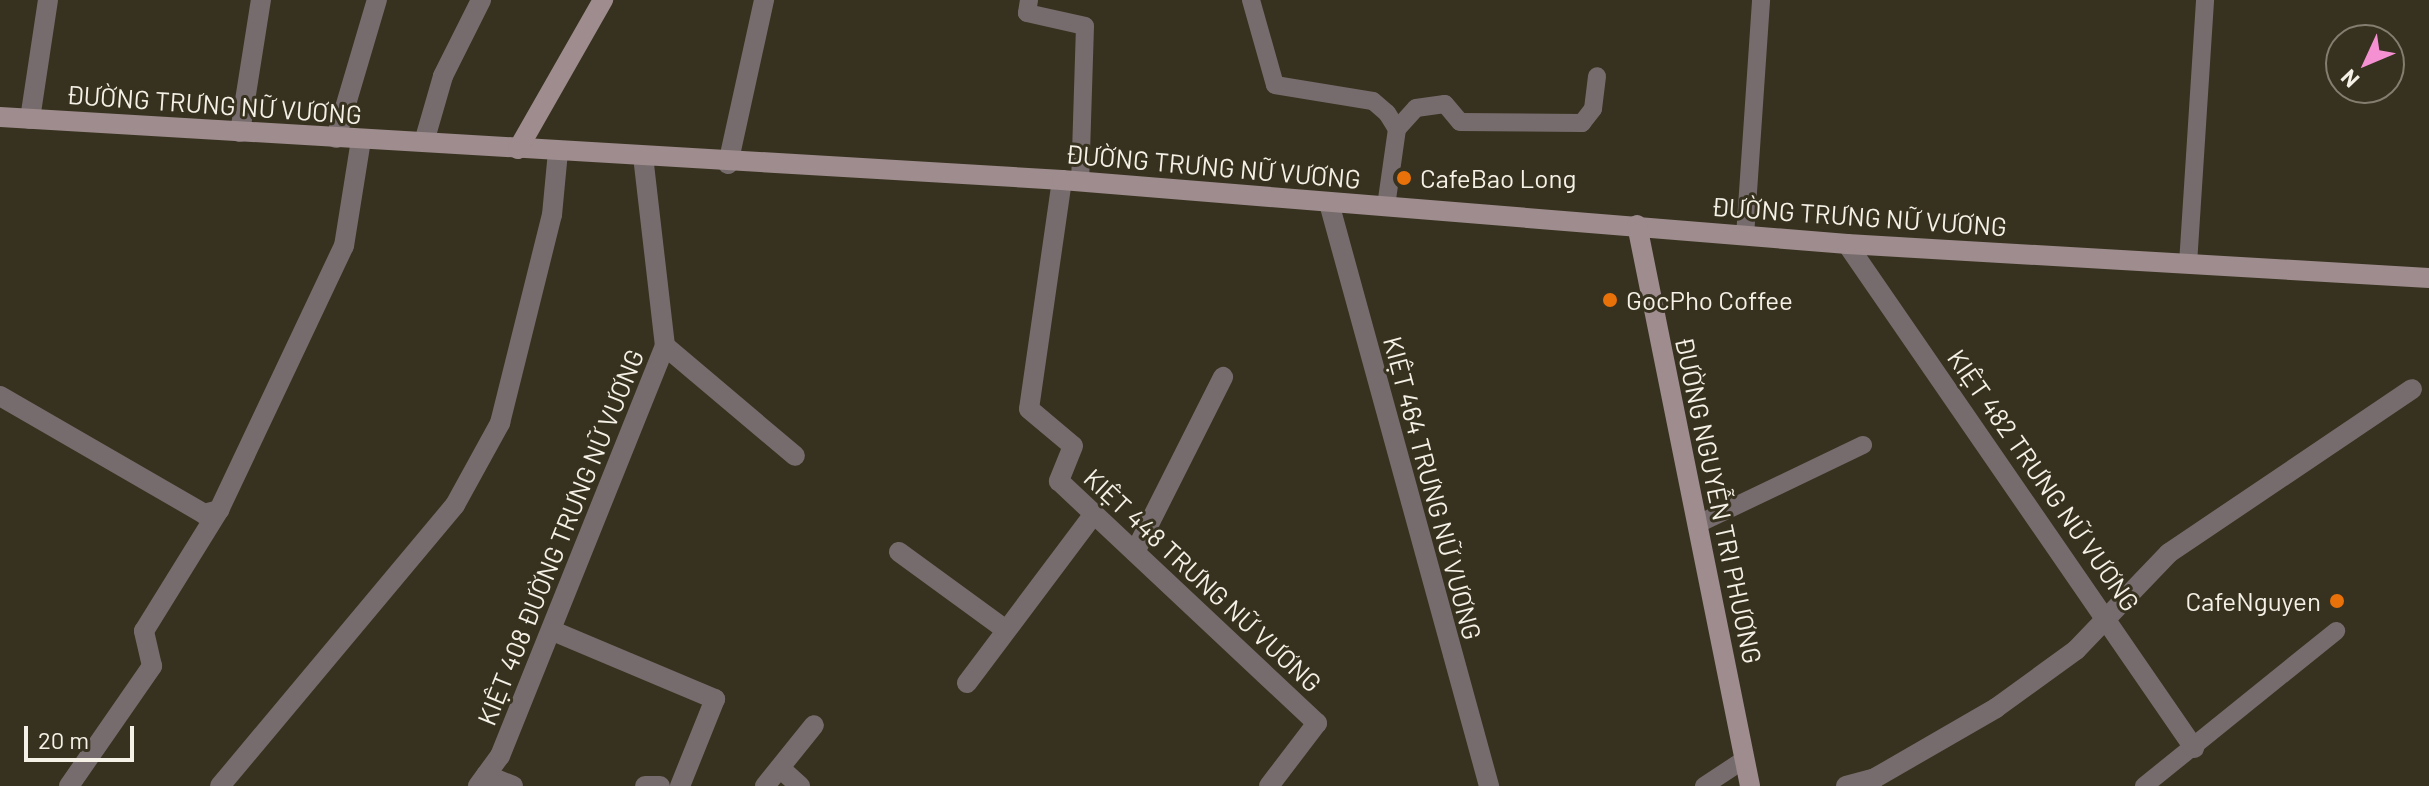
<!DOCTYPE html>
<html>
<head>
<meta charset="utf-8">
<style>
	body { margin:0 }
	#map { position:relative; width:2429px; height:786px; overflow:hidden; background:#37321f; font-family:Barlow,sans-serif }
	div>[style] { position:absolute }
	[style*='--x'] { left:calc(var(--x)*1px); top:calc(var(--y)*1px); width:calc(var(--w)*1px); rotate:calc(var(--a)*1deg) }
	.lane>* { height:18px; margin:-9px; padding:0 9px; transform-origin:9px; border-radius:9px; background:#776c6d }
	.street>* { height:20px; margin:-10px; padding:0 10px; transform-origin:10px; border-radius:10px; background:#776c6d }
	.secondary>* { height:20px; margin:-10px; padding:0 10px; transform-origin:10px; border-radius:10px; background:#9e8c8e }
	.dots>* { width:22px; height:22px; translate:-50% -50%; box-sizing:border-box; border:4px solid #37321f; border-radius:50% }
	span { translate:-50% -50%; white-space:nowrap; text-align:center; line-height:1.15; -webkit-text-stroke:6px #37321f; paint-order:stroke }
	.street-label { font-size:26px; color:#f5f1e6 }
	.poi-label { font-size:26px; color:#f5f1e6 }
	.left { translate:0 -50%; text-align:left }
	.right { translate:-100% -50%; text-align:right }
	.north { position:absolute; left:2325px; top:24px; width:80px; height:80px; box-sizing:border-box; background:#37321f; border:2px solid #837e6f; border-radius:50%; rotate:226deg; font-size:22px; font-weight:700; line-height:32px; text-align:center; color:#f5f1e6 }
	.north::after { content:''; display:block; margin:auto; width:28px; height:36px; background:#f591d2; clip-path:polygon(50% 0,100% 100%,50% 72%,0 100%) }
	.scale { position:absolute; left:24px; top:726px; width:110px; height:36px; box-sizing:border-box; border:4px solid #f5f1e6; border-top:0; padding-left:10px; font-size:24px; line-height:28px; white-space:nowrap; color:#f5f1e6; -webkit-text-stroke:6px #37321f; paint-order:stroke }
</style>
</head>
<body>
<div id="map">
	<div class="lane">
		<i style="--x:1029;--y:0;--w:13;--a:99"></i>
		<i style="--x:1027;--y:13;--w:59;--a:12.6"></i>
		<i style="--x:1085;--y:26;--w:155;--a:91.8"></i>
		<i style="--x:1251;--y:0;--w:88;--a:74.2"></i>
		<i style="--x:1275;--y:85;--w:99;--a:9.3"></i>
		<i style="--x:1373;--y:101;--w:18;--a:41"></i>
		<i style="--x:1387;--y:113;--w:19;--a:58"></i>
		<i style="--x:1397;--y:129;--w:78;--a:98.1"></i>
		<i style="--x:1397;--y:129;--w:28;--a:-48"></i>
		<i style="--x:1416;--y:108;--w:29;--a:-8"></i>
		<i style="--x:1445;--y:104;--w:23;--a:50"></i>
		<i style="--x:1460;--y:122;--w:122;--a:0.5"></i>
		<i style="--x:1582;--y:123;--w:18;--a:-52"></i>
		<i style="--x:1593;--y:109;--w:33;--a:-83"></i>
		<i style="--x:1745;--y:236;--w:237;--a:-86.1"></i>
		<i style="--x:2188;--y:264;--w:265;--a:-86.3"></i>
		<i style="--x:1698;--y:524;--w:183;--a:-25.6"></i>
		<i style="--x:1704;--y:786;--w:49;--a:-33.4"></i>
		<i style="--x:2144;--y:786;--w:247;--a:-38.9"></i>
	</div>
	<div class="street">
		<i style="--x:30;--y:119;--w:120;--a:-81.4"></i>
		<i style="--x:240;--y:132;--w:134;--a:-81"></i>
		<i style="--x:336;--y:138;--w:144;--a:-73.5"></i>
		<i style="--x:424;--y:142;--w:69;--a:-73.9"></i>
		<i style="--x:443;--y:76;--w:85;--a:-63.4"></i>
		<i style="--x:728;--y:164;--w:168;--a:-77.6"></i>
		<i style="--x:1062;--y:180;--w:231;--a:98.2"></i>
		<i style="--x:1029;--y:409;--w:57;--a:40.1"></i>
		<i style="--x:1073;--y:446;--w:38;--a:112"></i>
		<i style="--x:1059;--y:481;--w:354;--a:43.2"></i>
		<i style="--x:1317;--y:723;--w:79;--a:127.3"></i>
		<i style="--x:1329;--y:203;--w:605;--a:74.65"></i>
		<i style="--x:1847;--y:244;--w:612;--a:55.45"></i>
		<i style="--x:665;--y:346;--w:170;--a:40.2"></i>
		<i style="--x:0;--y:396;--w:236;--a:30"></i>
		<i style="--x:204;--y:514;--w:16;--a:-15"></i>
		<i style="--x:219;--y:510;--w:292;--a:-64.7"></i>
		<i style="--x:344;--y:246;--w:107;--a:-80.9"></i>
		<i style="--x:899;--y:552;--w:132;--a:36.1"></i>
		<i style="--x:1135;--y:552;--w:196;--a:-63.3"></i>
		<i style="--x:553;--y:631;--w:176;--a:22.8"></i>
		<i style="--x:715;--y:699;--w:94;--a:111.9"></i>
		<i style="--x:967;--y:683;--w:211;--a:-53.1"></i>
		<i style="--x:780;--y:768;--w:27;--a:42"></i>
		<i style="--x:486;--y:775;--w:29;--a:22"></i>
		<i style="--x:69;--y:786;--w:146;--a:-55.3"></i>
		<i style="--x:152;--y:666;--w:36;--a:-103"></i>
		<i style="--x:144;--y:631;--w:142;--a:-58.2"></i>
		<i style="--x:220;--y:786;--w:366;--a:-50.1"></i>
		<i style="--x:455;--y:505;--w:94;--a:-61.2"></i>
		<i style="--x:500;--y:423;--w:214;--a:-76"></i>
		<i style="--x:552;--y:215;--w:63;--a:-84.6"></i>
		<i style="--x:478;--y:786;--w:37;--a:-54"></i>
		<i style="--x:500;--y:756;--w:442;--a:-68.1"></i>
		<i style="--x:665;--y:346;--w:190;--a:-96.6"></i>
		<i style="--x:645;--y:786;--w:15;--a:0"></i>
		<i style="--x:765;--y:786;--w:78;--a:-51.2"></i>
		<i style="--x:1846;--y:786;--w:30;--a:-15"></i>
		<i style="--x:1875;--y:778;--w:140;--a:-30"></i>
		<i style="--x:1996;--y:708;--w:99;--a:-35.9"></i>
		<i style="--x:2076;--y:650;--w:134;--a:-46.2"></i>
		<i style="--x:2169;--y:553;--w:293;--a:-34"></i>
	</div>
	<div class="secondary">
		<i style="--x:0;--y:117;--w:1064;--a:3.39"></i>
		<i style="--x:1062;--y:180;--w:788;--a:4.66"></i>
		<i style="--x:1847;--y:244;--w:583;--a:3.34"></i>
		<i style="--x:518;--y:149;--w:172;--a:-60.3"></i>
		<i style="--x:1637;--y:225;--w:572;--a:78.61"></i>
	</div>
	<div class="dots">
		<i style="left:1404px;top:178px;background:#e8710a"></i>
		<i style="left:1610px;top:300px;background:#e8710a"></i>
		<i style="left:2337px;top:601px;background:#e8710a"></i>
	</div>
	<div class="street-label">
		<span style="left:214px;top:104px;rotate:4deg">ĐƯỜNG TRƯNG NỮ VƯƠNG</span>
		<span style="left:1213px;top:166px;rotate:5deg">ĐƯỜNG TRƯNG NỮ VƯƠNG</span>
		<span style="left:1859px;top:216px;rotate:4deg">ĐƯỜNG TRƯNG NỮ VƯƠNG</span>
		<span style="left:2044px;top:480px;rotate:55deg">KIỆT 482 TRƯNG NỮ VƯƠNG</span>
		<span style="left:1433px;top:488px;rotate:75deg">KIỆT 464 TRƯNG NỮ VƯƠNG</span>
		<span style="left:1719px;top:500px;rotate:78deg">ĐƯỜNG NGUYỄN TRI PHƯƠNG</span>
		<span style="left:560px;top:537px;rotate:-68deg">KIỆT 408 ĐƯỜNG TRƯNG NỮ VƯƠNG</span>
		<span style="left:1203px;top:580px;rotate:43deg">KIỆT 448 TRƯNG NỮ VƯƠNG</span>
	</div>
	<div class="poi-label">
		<span class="left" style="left:1420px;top:178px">CafeBao Long</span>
		<span class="left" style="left:1626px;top:300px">GocPho Coffee</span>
		<span class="right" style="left:2321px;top:601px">CafeNguyen</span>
	</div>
	<div class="north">N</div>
	<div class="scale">20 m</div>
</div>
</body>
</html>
